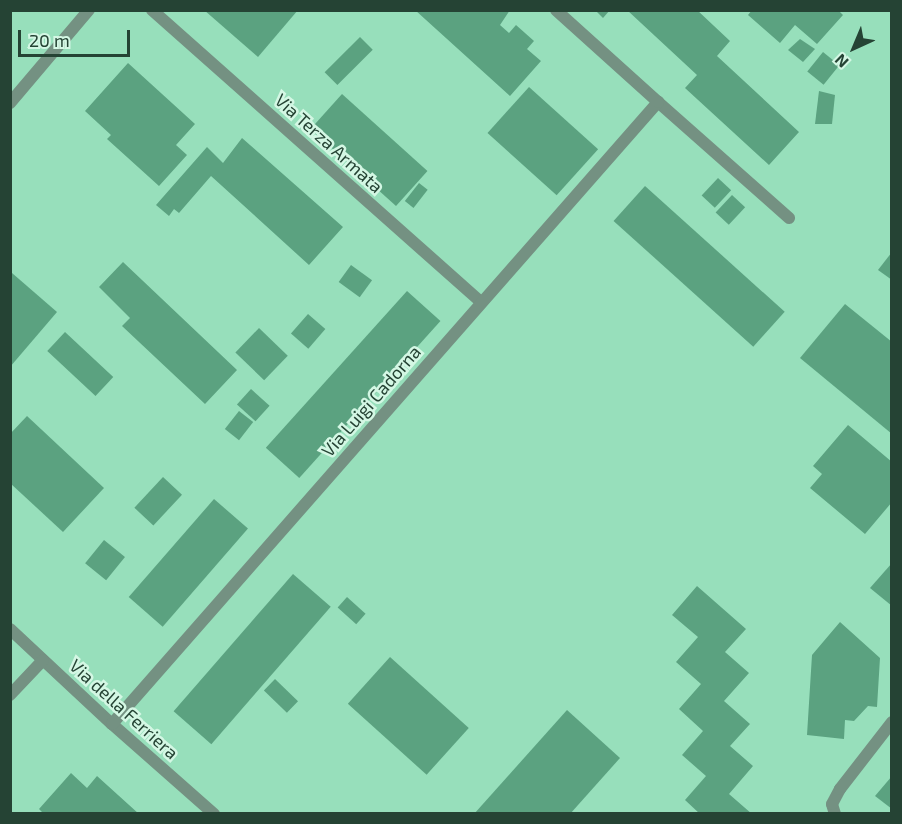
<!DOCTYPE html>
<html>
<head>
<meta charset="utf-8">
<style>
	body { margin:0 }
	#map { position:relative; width:902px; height:824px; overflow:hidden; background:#97dfbb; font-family:"Exo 2",sans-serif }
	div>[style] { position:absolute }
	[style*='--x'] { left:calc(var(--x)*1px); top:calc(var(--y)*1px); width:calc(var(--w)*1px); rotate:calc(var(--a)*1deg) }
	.building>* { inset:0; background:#5ba280; transform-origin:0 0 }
	.minor>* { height:12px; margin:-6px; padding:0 6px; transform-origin:6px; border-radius:6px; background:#749182 }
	span { translate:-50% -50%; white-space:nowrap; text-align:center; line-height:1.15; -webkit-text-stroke:5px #d4f7e4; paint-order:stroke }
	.street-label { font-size:18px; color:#254334 }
	.frame { position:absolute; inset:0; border:12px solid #254334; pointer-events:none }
	.north { position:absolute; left:824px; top:18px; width:60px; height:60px; -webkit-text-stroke:4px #d4f7e4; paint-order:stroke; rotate:224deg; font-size:16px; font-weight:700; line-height:24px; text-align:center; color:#254334 }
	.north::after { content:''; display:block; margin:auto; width:21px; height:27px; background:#254334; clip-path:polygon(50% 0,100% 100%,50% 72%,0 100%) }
	.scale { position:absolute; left:18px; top:30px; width:112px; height:27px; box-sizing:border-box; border:3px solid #254334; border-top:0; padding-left:8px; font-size:18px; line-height:21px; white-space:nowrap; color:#254334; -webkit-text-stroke:4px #d4f7e4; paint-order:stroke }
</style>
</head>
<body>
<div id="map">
	<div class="building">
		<i style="clip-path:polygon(204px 10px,298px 10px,258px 57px)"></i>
		<i style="clip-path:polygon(415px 10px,510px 10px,500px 25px,509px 33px,516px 25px,534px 41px,527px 49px,541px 61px,510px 96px)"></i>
		<i style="clip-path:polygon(595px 10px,610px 10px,603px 18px)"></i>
		<i style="clip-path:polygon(627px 10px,697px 10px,730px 41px,717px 56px,799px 132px,769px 165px,685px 88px,697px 75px)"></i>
		<i style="clip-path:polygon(752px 10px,838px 10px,843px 15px,817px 44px,795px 25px,780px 43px,748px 15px)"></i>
		<i style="left:360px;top:37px;width:18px;height:50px;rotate:45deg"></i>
		<i style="clip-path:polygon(800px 39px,815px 49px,803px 62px,788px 50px)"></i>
		<i style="left:823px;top:52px;width:21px;height:25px;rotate:39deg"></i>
		<i style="clip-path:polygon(128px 63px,195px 124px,176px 145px,187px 155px,159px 186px,107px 139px,111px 135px,85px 111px)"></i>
		<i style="left:529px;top:87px;width:93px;height:62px;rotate:42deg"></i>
		<i style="clip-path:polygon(819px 91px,835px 95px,832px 124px,815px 124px)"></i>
		<i style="left:342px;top:94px;width:115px;height:47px;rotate:42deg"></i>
		<i style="clip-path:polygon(242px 138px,343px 227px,309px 265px,211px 176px,179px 213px,174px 209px,169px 216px,156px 205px,207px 147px,223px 163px)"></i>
		<i style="left:718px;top:178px;width:18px;height:24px;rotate:43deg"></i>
		<i style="left:419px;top:183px;width:11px;height:23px;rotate:38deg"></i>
		<i style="left:645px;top:186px;width:188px;height:47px;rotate:42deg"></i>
		<i style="left:732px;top:195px;width:18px;height:24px;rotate:43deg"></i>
		<i style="clip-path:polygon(892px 252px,892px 280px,878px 270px)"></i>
		<i style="clip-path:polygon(123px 262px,237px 370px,205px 404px,122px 326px,130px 318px,99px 287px)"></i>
		<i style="left:351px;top:265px;width:26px;height:21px;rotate:36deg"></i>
		<i style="clip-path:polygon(12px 273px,57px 312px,10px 367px,10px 274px)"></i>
		<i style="left:407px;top:291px;width:45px;height:211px;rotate:42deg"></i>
		<i style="clip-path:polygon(845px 304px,892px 342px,892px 434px,800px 358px)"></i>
		<i style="left:308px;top:314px;width:23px;height:26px;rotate:41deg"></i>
		<i style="left:259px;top:328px;width:40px;height:34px;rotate:44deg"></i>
		<i style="left:65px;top:332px;width:66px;height:26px;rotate:43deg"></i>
		<i style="left:251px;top:389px;width:25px;height:21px;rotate:42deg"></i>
		<i style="left:239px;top:411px;width:18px;height:23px;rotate:38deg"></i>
		<i style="clip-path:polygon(27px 416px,104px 488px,63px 532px,10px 483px,10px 434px)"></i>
		<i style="clip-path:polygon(848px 425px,892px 462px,892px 502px,865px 534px,810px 488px,822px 474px,813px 466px)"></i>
		<i style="left:163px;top:477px;width:26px;height:42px;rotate:43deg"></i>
		<i style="left:214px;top:499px;width:45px;height:130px;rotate:41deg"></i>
		<i style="left:104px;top:540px;width:27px;height:30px;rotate:39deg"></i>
		<i style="clip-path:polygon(892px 563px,892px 606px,870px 588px)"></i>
		<i style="left:293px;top:574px;width:50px;height:182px;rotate:41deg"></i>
		<i style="clip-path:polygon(697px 586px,746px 629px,725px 652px,749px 673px,724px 701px,750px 724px,730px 746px,753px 766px,729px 794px,752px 814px,700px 814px,685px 800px,706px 776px,682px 755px,703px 731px,679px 709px,701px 684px,676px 662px,698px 637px,672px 615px)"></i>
		<i style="left:347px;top:597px;width:25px;height:14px;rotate:42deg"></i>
		<i style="clip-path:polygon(840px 622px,880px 658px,877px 707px,868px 706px,854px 721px,845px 720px,844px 739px,807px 735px,812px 655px)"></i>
		<i style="left:390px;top:657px;width:106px;height:63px;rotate:42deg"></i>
		<i style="left:275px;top:679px;width:32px;height:16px;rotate:44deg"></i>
		<i style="clip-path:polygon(567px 710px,620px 758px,570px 814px,474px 814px)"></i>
		<i style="clip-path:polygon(71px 773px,87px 788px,97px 776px,139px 814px,44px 814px,39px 809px)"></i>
		<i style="clip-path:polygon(892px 776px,892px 809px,875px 796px)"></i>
	</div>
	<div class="minor">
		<i style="--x:152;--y:10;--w:440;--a:41.6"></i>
		<i style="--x:658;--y:102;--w:175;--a:41.5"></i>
		<i style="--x:10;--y:103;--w:122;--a:-49.7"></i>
		<i style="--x:10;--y:629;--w:139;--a:43"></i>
		<i style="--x:112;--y:724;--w:136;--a:41.4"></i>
		<i style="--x:10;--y:695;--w:48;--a:-46.7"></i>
		<i style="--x:112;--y:724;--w:828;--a:-48.72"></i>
		<i style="--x:658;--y:102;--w:137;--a:-138"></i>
		<i style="--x:835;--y:814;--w:10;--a:-107"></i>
		<i style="--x:832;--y:804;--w:17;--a:-62"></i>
		<i style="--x:840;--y:789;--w:85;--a:-52.2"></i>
	</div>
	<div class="street-label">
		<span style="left:329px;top:143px;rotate:42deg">Via Terza Armata</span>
		<span style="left:371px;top:401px;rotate:-49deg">Via Luigi Cadorna</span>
		<span style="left:124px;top:709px;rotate:42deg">Via della Ferriera</span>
	</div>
	<div class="frame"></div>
	<div class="north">N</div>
	<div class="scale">20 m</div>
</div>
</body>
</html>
